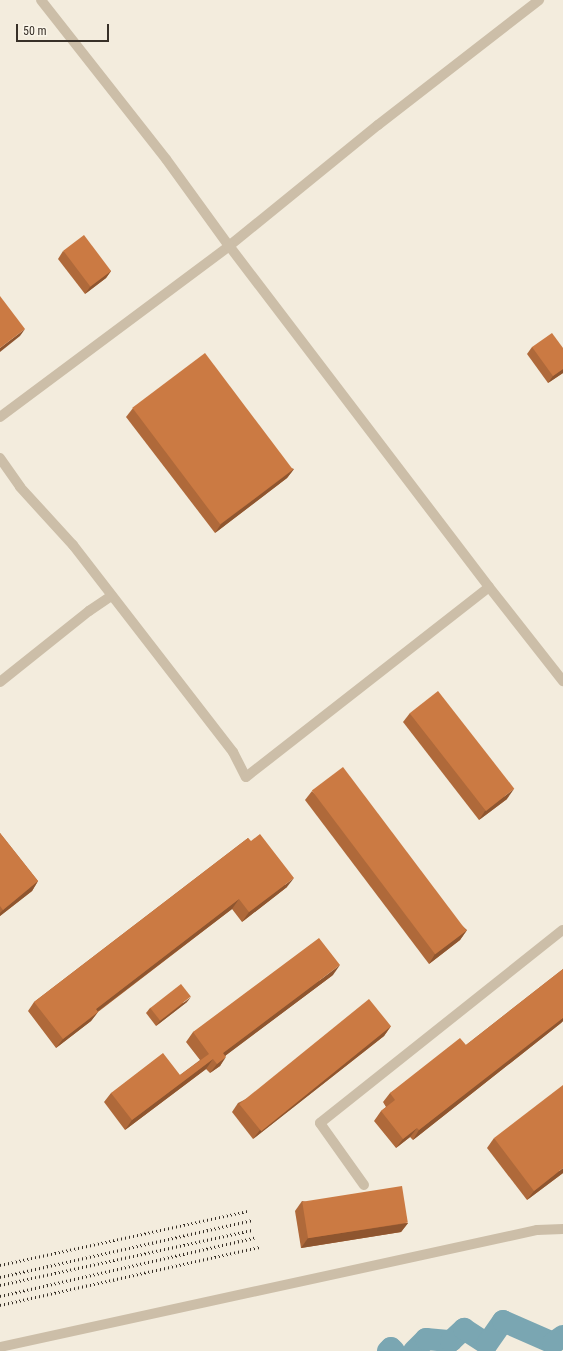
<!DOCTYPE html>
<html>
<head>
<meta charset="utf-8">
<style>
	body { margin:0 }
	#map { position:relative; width:563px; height:1351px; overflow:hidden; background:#f3ecdd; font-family:"Roboto Condensed",sans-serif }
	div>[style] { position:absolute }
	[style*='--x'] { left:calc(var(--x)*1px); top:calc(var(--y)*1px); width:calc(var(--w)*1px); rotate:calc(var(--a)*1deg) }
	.river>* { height:22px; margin:-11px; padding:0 11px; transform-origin:11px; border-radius:11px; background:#7aa6b2 }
	.minor>* { height:10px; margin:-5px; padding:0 5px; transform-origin:5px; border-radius:5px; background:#ccbea8 }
	.rail>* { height:3px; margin-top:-1.5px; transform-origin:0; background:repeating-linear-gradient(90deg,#383028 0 1px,transparent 0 4px) }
	.wall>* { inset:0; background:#af693a }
	.shaded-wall>* { inset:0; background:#8e552f }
	.building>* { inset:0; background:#cb7a43; transform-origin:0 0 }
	span { translate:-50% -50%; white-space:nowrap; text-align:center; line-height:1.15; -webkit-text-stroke:3px #faf5e9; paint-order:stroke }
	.scale { position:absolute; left:16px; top:24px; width:93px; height:18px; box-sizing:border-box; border:2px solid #383028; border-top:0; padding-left:5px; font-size:12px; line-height:14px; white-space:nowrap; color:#383028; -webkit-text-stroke:3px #faf5e9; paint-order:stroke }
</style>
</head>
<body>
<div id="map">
	<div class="river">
		<i style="--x:388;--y:1351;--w:4;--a:-45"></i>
		<i style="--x:391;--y:1348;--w:4;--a:45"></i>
		<i style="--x:414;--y:1351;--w:17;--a:-45"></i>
		<i style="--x:426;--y:1339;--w:25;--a:5"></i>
		<i style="--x:451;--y:1341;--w:18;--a:-43"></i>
		<i style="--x:464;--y:1329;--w:27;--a:33"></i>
		<i style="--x:487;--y:1344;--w:28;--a:-55"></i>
		<i style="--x:503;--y:1321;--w:55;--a:23.7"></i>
		<i style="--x:553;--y:1343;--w:12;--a:-35"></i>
	</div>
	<div class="minor">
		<i style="--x:0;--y:417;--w:286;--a:-36.7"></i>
		<i style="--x:229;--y:246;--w:192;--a:-39.1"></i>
		<i style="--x:378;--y:125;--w:204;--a:-37.8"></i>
		<i style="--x:0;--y:458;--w:35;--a:55"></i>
		<i style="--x:20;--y:487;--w:79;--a:47.6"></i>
		<i style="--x:73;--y:545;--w:262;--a:52.3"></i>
		<i style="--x:233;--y:752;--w:28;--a:63"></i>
		<i style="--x:246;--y:777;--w:308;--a:-38"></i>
		<i style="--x:489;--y:587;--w:429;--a:-127.3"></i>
		<i style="--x:229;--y:246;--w:107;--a:-125.9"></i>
		<i style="--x:166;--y:159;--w:202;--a:-128.2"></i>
		<i style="--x:489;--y:587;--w:120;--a:51.8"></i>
		<i style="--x:0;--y:682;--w:114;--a:-38.6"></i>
		<i style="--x:89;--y:611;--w:27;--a:-34"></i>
		<i style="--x:364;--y:1185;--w:76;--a:-125.4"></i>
		<i style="--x:320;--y:1123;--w:310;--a:-38.5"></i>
		<i style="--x:0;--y:1347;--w:550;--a:-12.29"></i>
		<i style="--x:537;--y:1230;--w:26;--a:-2"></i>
	</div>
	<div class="rail">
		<i style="--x:0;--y:1265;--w:254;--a:-12.3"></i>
		<i style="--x:0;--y:1277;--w:259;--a:-12.7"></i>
		<i style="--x:0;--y:1285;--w:258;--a:-12.3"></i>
		<i style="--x:0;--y:1296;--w:261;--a:-12.9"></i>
		<i style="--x:0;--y:1305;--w:266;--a:-12.6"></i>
	</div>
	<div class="wall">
		<i style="clip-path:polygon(63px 251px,111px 271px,106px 278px,85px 294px,58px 259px)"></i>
		<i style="clip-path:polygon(532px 347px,563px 348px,563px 373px,548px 383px,527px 354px)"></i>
		<i style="clip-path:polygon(133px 408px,294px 469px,287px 478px,215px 533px,126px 417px)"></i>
		<i style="clip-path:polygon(410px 713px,507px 799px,479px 820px,403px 722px)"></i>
		<i style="clip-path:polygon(312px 791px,467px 930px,460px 940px,429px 964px,305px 800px)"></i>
		<i style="clip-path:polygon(0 833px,38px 881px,32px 891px,0 916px)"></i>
		<i style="clip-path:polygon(248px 838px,287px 887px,242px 922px,232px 909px,98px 1012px,91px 1021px,56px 1048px,28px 1011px,34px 1002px)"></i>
		<i style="clip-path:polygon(563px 969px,563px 1021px,561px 1023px,413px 1140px,410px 1137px,396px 1148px,374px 1121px,381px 1111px,386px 1107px,383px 1102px,390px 1093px,466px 1045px)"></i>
		<i style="clip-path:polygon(333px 975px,226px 1055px,220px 1066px,210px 1073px,206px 1069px,125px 1130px,104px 1102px,111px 1093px,180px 1075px,200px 1060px,186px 1042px,193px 1032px)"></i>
		<i style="clip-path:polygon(187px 1002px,156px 1026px,146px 1013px,150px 1008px)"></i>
		<i style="clip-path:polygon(391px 1026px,384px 1036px,253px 1139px,232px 1112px,238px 1103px)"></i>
		<i style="clip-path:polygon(494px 1138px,563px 1173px,527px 1200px,487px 1148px)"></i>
		<i style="clip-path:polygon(302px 1201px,408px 1223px,401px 1232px,301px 1248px,295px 1211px)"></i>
	</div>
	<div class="shaded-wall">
		<i style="clip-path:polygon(111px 271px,106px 278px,85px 294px,90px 287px)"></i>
		<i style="clip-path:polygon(25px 329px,20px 336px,0 352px,0 348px)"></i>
		<i style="clip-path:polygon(563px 369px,563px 373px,548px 383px,553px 376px)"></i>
		<i style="clip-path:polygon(294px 469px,287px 478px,215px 533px,221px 524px)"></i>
		<i style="clip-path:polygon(514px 789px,507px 799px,479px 820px,485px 811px)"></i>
		<i style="clip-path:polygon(294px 878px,287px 887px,242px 922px,249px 912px)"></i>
		<i style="clip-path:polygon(38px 881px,32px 891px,0 916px,0 913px,3px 910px)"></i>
		<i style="clip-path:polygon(239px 899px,232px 909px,89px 1018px,96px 1009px)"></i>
		<i style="clip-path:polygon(467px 930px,460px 940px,429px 964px,435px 954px)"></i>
		<i style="clip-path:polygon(340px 965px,333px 975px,217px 1062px,223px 1053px)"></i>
		<i style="clip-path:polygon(191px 997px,187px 1002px,156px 1026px,160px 1021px)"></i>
		<i style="clip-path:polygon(98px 1012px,91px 1021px,56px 1048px,63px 1039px)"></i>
		<i style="clip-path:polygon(563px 1015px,563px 1021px,561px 1023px,413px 1140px,419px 1130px)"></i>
		<i style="clip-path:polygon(391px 1026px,384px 1036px,253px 1139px,260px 1130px)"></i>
		<i style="clip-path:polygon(226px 1057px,220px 1066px,210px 1073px,217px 1064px)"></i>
		<i style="clip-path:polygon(213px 1059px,206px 1069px,125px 1130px,132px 1120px)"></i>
		<i style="clip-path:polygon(417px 1128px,410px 1137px,396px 1148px,403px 1139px)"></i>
		<i style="clip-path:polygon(563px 1168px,563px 1173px,527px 1200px,534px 1191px)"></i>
		<i style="clip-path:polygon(408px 1223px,401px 1232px,301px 1248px,308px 1238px)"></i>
	</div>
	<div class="building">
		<i style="left:84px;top:235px;width:45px;height:26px;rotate:53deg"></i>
		<i style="clip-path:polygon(0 296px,25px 329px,0 348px)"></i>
		<i style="clip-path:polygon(552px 333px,563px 348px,563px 369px,553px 376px,532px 347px)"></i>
		<i style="left:205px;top:353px;width:146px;height:91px;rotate:53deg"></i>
		<i style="left:438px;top:691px;width:124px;height:36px;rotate:52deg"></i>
		<i style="left:343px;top:767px;width:205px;height:39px;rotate:53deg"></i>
		<i style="clip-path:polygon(0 833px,38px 881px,3px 910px,0 906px)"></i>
		<i style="clip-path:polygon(260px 834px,294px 878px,249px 912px,239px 899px,96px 1009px,98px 1012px,63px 1039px,34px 1002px,248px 838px,251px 841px)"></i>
		<i style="clip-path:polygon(319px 938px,340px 965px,223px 1053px,226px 1057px,217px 1064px,213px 1059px,132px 1120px,111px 1093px,163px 1053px,180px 1075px,209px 1054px,193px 1032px)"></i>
		<i style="clip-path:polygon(563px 969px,563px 1018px,419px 1130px,417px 1128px,403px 1139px,381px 1111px,395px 1100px,390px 1093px,460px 1038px,466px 1045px)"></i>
		<i style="left:181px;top:984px;width:16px;height:39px;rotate:52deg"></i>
		<i style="left:369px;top:999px;width:35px;height:167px;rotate:51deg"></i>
		<i style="clip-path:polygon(563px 1085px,563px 1168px,534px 1191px,494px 1138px)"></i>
		<i style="left:402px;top:1186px;width:37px;height:101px;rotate:81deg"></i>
	</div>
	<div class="scale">50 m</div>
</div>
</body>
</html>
